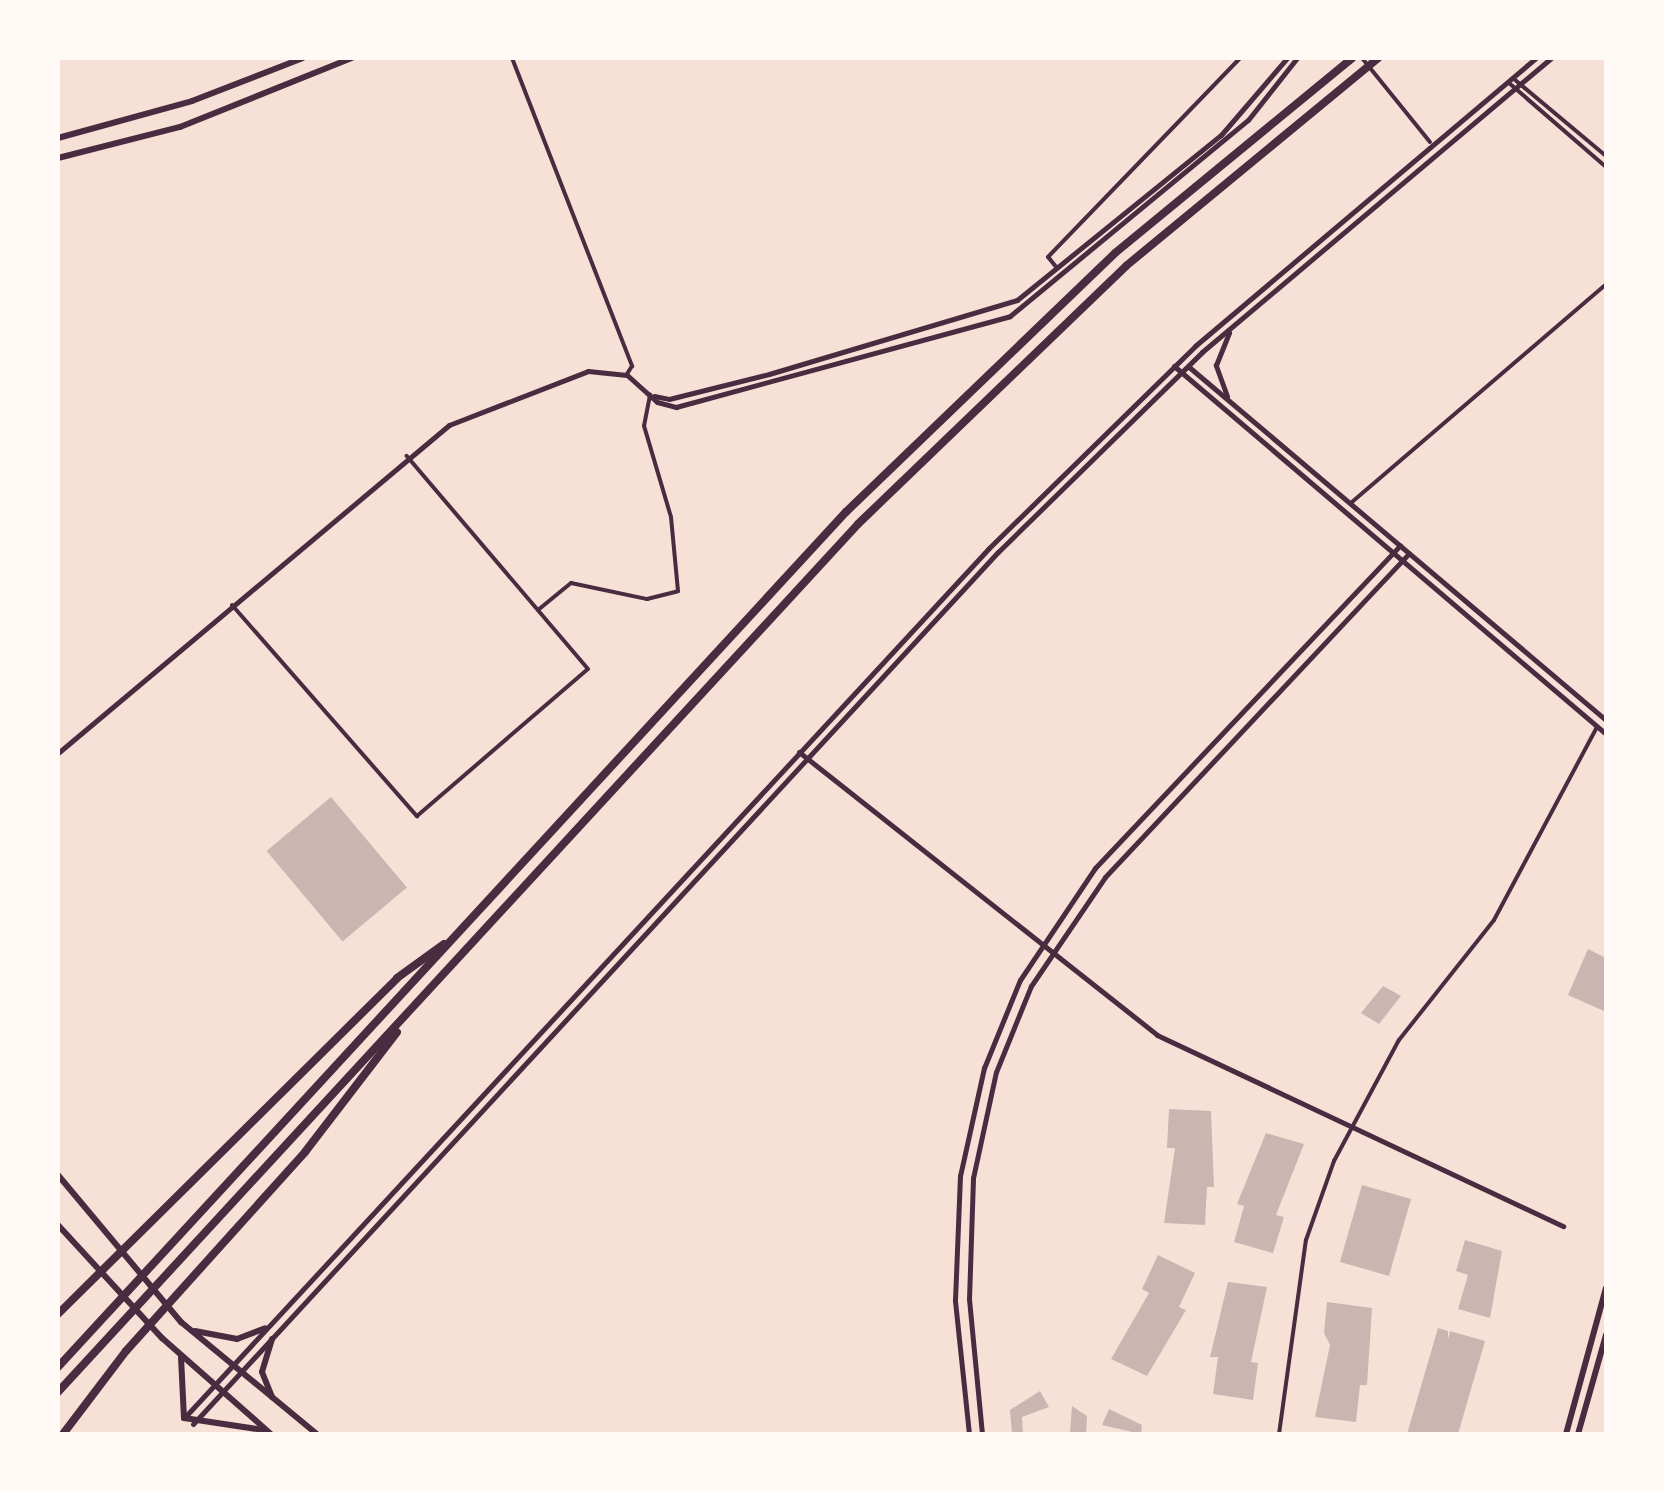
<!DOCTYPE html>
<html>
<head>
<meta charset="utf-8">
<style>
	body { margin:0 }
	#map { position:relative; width:1664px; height:1492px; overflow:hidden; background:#f7e1d7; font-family:"Crimson Pro",serif }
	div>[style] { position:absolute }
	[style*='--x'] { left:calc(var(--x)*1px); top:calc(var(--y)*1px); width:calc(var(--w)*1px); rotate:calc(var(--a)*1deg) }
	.building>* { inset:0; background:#ccb4b1; transform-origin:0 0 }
	.minor>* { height:4px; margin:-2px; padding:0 2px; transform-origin:2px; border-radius:2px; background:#4a2c40 }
	.tertiary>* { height:5px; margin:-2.5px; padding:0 2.5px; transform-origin:2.5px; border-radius:2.5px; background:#4a2c40 }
	.primary>* { height:6px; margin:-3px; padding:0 3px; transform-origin:3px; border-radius:3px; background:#4a2c40 }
	.motorway>* { height:8px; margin:-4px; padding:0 4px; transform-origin:4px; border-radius:4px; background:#4a2c40 }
	span { translate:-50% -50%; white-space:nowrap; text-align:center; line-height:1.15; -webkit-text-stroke:10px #fffaf5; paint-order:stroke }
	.frame { position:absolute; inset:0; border:60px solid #fffaf5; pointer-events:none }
</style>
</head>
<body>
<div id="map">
	<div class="building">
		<i style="left:331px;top:797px;width:118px;height:84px;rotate:50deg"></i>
		<i style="clip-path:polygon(1588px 949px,1606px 958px,1606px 1012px,1568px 995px)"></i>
		<i style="clip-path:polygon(1383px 986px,1401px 996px,1379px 1024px,1361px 1013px)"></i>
		<i style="clip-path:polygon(1169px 1109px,1211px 1111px,1214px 1187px,1207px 1187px,1205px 1225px,1164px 1223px,1175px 1148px,1167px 1148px)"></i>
		<i style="clip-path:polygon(1266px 1133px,1304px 1144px,1276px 1215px,1284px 1217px,1273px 1253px,1234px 1242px,1244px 1206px,1237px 1204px)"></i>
		<i style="left:1362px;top:1185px;width:51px;height:80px;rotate:16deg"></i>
		<i style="clip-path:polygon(1465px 1240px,1502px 1251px,1490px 1318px,1458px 1309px,1468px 1275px,1456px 1271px)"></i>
		<i style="clip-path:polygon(1158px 1255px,1195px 1273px,1179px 1307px,1186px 1310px,1147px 1376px,1111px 1359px,1149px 1293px,1142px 1289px)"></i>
		<i style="clip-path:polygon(1228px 1282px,1267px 1287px,1251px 1362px,1258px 1363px,1253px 1400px,1213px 1394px,1218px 1357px,1210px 1357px)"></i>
		<i style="clip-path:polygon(1327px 1302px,1372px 1308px,1367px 1385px,1360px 1385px,1356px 1422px,1315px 1417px,1330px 1345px,1324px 1333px)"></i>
		<i style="clip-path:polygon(1438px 1328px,1448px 1331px,1448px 1340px,1450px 1331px,1485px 1341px,1458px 1434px,1407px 1434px)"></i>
		<i style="clip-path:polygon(1040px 1391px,1049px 1407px,1022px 1417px,1023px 1434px,1012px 1434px,1010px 1410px)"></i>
		<i style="clip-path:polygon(1072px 1406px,1087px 1416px,1086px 1434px,1070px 1434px)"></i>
		<i style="clip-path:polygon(1109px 1409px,1142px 1425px,1141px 1434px,1102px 1425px)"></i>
	</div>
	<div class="minor">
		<i style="--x:512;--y:58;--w:331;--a:68.7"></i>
		<i style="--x:632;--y:366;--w:9;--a:122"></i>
		<i style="--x:1362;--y:58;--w:108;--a:51"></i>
		<i style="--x:1514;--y:79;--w:120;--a:39.9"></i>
		<i style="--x:1509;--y:83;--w:128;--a:40.9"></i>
		<i style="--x:1057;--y:268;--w:14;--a:-129"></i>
		<i style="--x:1048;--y:257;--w:277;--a:-46"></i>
		<i style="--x:1352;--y:502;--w:335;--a:-40.6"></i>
		<i style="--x:232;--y:605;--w:281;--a:48.8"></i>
		<i style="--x:417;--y:816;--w:225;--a:-40.7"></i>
		<i style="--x:588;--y:669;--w:280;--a:-130.4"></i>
		<i style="--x:538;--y:610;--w:43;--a:-39.3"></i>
		<i style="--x:571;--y:583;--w:78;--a:11.9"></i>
		<i style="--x:647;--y:599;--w:32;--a:-14"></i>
		<i style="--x:678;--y:591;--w:74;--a:-95.4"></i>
		<i style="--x:671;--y:517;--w:95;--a:-106.5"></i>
		<i style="--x:644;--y:426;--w:32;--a:-79"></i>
		<i style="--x:1279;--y:1434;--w:196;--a:-82.1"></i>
		<i style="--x:1306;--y:1240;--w:84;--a:-70.5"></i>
		<i style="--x:1334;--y:1161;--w:137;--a:-61.8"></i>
		<i style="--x:1399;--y:1040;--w:153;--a:-51.6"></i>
		<i style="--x:1494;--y:920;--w:219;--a:-61.9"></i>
	</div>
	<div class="tertiary">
		<i style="--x:1174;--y:366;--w:567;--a:40.43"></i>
		<i style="--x:1189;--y:367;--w:546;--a:40.25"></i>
		<i style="--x:654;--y:396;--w:15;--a:11"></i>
		<i style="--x:669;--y:399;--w:103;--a:-14"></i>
		<i style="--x:769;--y:374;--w:259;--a:-16.6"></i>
		<i style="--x:1017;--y:300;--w:262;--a:-39"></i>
		<i style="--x:1221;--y:135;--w:101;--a:-49.4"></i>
		<i style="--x:1227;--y:396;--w:33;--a:-110"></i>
		<i style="--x:1216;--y:365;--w:35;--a:-68"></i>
		<i style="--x:799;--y:752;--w:456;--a:38.3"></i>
		<i style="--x:1157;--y:1035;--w:449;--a:25.2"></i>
		<i style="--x:58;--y:753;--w:510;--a:-39.99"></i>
		<i style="--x:449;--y:425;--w:149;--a:-21.2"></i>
		<i style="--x:588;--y:371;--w:39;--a:6"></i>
		<i style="--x:627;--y:375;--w:40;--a:42"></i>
		<i style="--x:657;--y:402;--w:20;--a:15"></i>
		<i style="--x:676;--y:407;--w:346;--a:-15.2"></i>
		<i style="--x:1010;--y:316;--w:308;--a:-39.5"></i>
		<i style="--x:1248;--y:120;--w:79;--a:-51.7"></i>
		<i style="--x:184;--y:1418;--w:1185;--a:-47.22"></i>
		<i style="--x:989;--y:548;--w:289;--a:-44.4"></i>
		<i style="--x:1195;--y:346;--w:446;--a:-40.2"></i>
		<i style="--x:193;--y:1424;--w:1187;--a:-47.29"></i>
		<i style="--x:998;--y:552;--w:286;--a:-44.4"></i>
		<i style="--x:1202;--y:352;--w:456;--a:-40.1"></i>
		<i style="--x:969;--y:1434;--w:135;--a:-96"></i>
		<i style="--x:955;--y:1300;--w:124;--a:-87.7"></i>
		<i style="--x:960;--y:1176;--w:111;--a:-77.5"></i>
		<i style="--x:984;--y:1068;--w:95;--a:-67.8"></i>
		<i style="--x:1020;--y:980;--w:135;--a:-56.2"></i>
		<i style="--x:1095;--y:868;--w:444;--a:-46.6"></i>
		<i style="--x:982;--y:1434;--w:136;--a:-95.5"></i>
		<i style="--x:969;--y:1299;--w:121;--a:-88.1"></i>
		<i style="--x:973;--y:1178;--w:108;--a:-77.8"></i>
		<i style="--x:996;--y:1072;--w:93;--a:-67.9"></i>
		<i style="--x:1031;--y:986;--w:132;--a:-55.8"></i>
		<i style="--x:1105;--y:877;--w:444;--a:-46.8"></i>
	</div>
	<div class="primary">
		<i style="--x:58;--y:138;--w:139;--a:-15.4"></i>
		<i style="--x:192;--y:101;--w:119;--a:-21.2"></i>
		<i style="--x:58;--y:158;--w:126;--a:-14.3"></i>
		<i style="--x:180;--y:127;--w:185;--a:-21.9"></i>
		<i style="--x:58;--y:1175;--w:192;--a:50.1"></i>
		<i style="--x:181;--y:1322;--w:176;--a:39.5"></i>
		<i style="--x:58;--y:1225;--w:154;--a:47.4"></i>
		<i style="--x:162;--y:1338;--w:145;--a:41.4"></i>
		<i style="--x:195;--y:1331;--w:43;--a:10.8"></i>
		<i style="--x:237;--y:1339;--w:30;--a:-21"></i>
		<i style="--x:272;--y:1339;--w:34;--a:107"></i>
		<i style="--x:262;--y:1372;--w:27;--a:68"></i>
		<i style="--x:181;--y:1357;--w:61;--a:87.2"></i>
		<i style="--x:184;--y:1418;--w:80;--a:8.6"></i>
		<i style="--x:1566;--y:1434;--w:151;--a:-74.7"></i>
		<i style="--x:1578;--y:1434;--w:103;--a:-74.2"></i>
	</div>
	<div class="motorway">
		<i style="--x:58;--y:1314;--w:477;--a:-44.7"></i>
		<i style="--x:397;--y:978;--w:58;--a:-35.9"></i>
		<i style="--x:58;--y:1367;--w:1163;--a:-47.34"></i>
		<i style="--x:846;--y:512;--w:373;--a:-43.9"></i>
		<i style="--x:1115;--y:253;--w:307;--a:-39.4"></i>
		<i style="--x:58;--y:1392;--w:1180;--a:-47.33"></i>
		<i style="--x:858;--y:524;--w:372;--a:-43.9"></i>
		<i style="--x:1126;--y:266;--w:327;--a:-39.5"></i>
		<i style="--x:63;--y:1434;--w:104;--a:-52.8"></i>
		<i style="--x:126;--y:1351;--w:268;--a:-48"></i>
		<i style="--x:305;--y:1152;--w:151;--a:-52.5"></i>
	</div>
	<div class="frame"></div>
</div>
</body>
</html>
